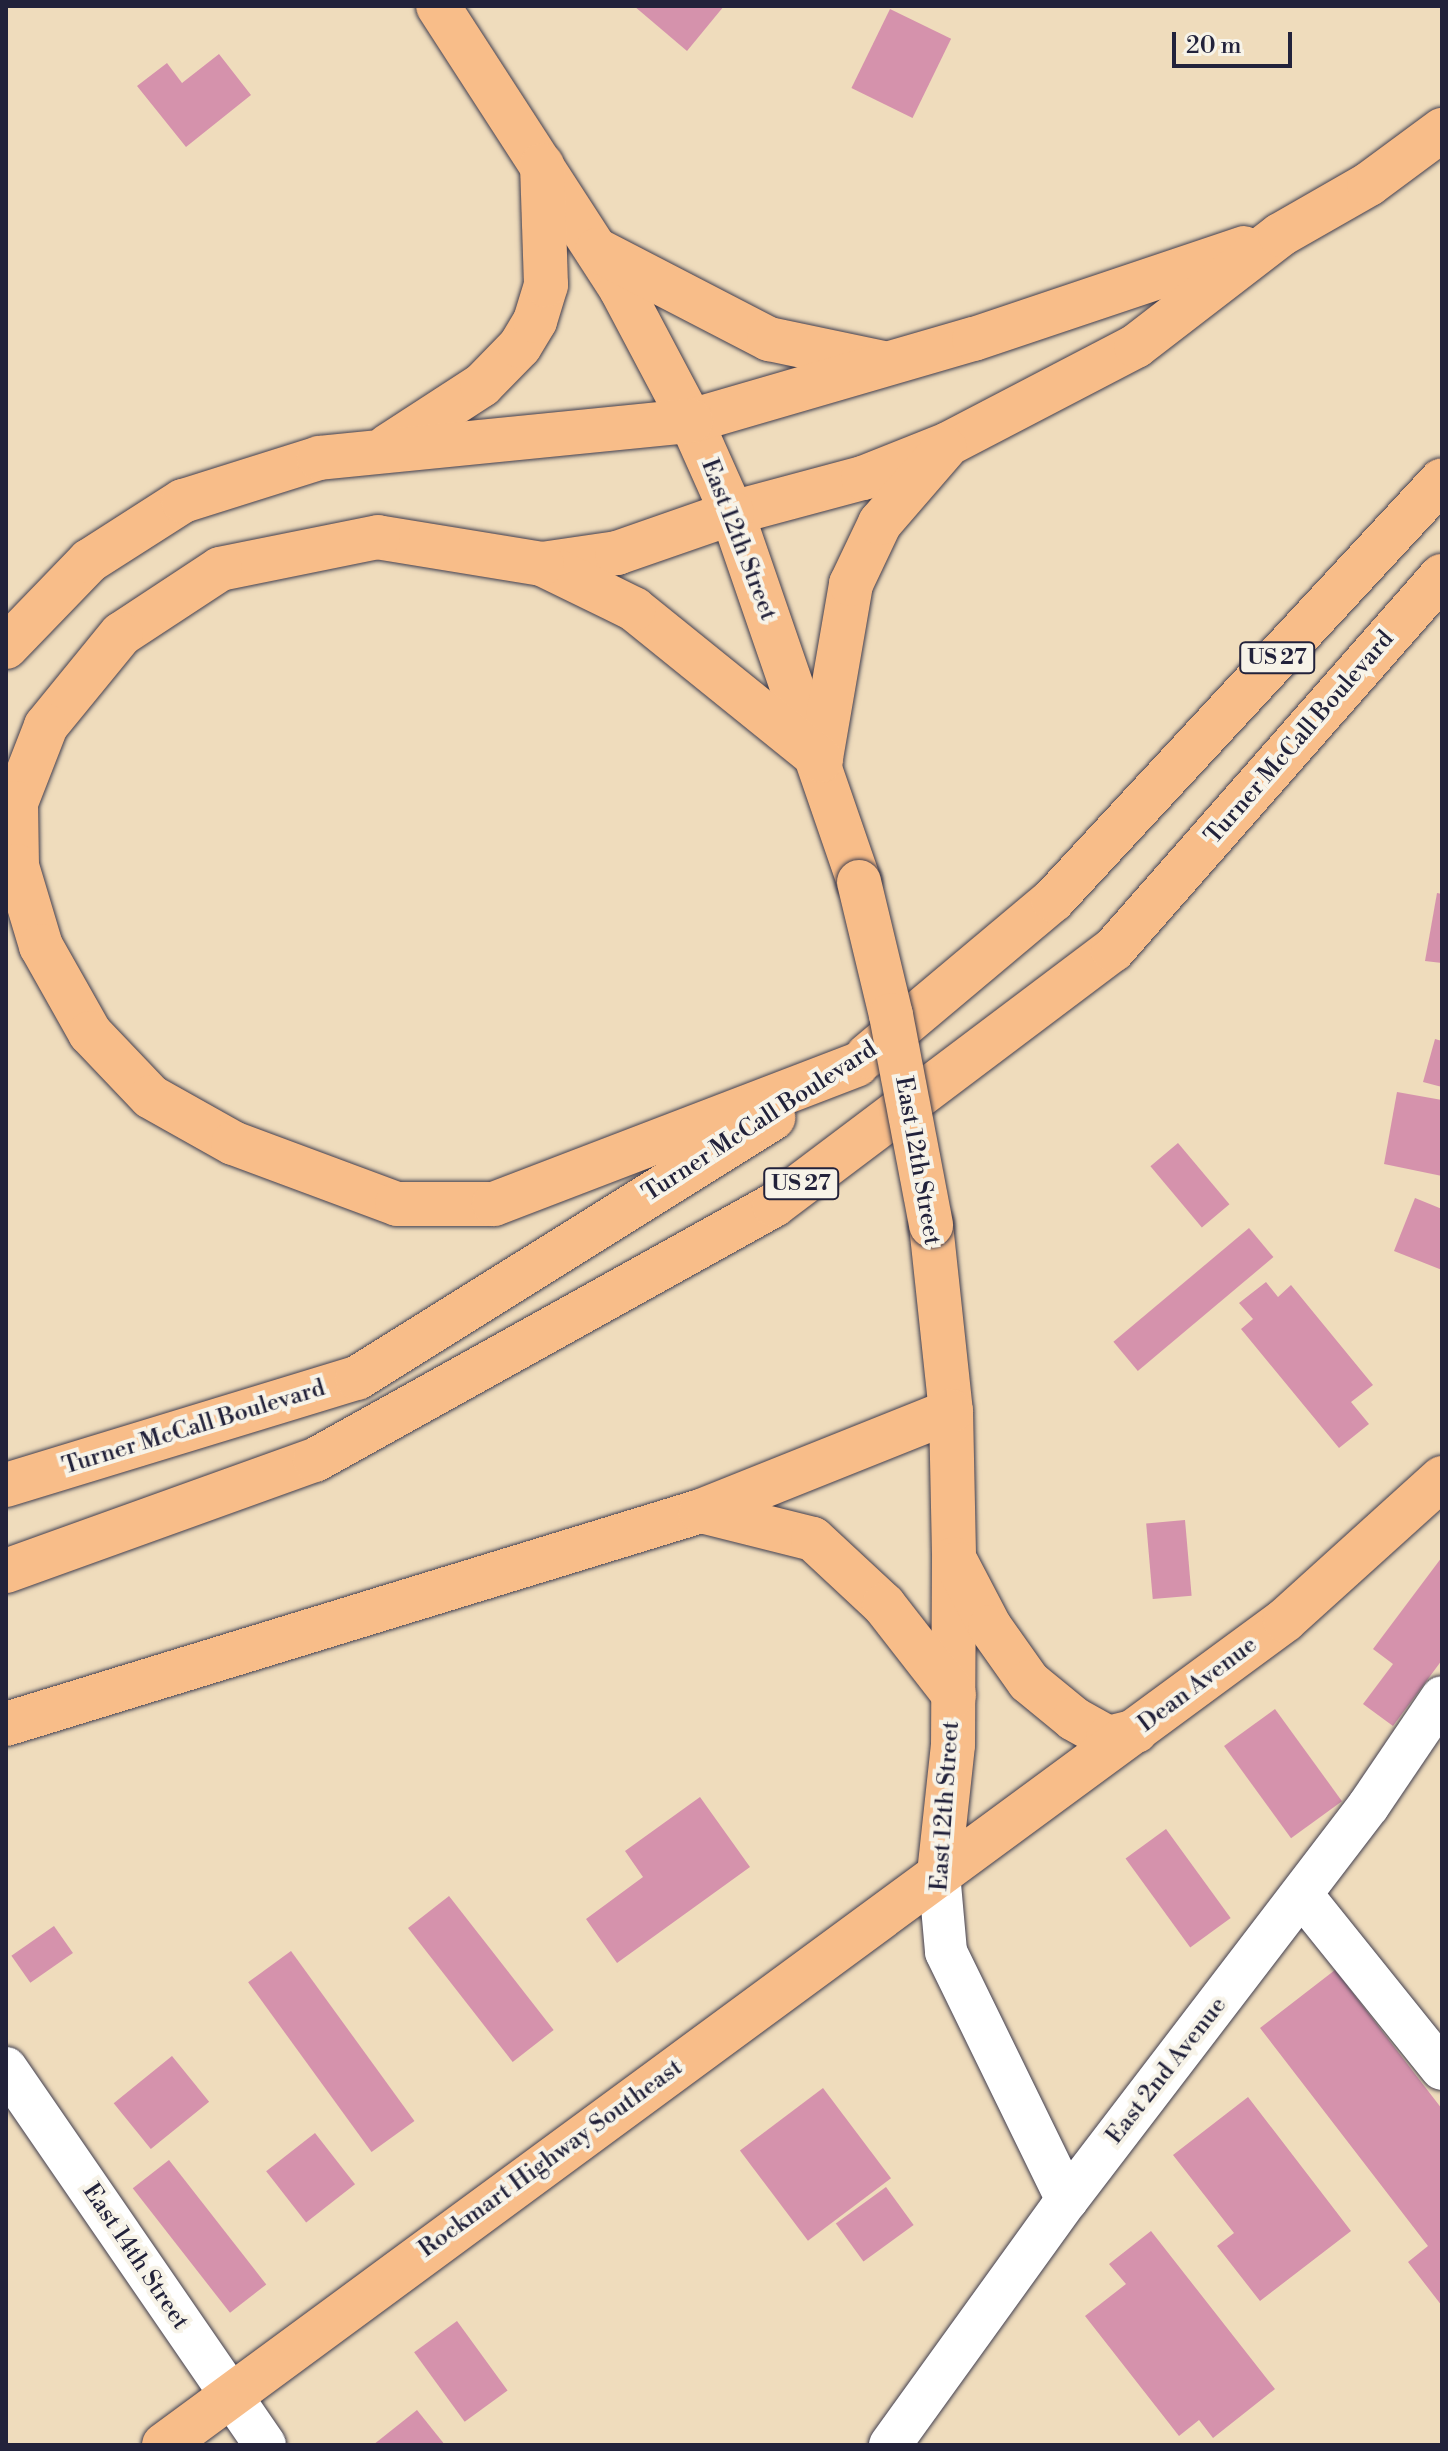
<!DOCTYPE html>
<html>
<head>
<meta charset="utf-8">
<style>
	body { margin:0 }
	#map { position:relative; width:1448px; height:2451px; overflow:hidden; background:#efdcbc; font-family:"Libre Bodoni",serif }
	div>[style] { position:absolute }
	[style*='--x'] { left:calc(var(--x)*1px); top:calc(var(--y)*1px); width:calc(var(--w)*1px); rotate:calc(var(--a)*1deg) }
	.building>* { inset:0; background:#d592ac; transform-origin:0 0 }
	.roads { filter:drop-shadow(0 0 2px #413e4e) drop-shadow(0 0 2px #413e4e) }
	.minor>* { height:42px; margin:-21px; padding:0 21px; transform-origin:21px; border-radius:21px; background:#fff }
	.major>* { height:44px; margin:-22px; padding:0 22px; transform-origin:22px; border-radius:22px; background:#f8bd89 }
	.highway>* { height:44px; margin:-22px; padding:0 22px; transform-origin:22px; border-radius:22px; background:#f8bd89 }
	.bridges { filter:drop-shadow(0 0 2px #413e4e) drop-shadow(0 0 2px #413e4e) }
	.major-bridge>* { height:44px; margin:-22px; padding:0 22px; transform-origin:22px; border-radius:22px; background:#f8bd89 }
	span { translate:-50% -50%; white-space:nowrap; text-align:center; line-height:1.15; -webkit-text-stroke:8px #f7f3e8; paint-order:stroke }
	.shield-label span { padding:2px 6px; background:#f7f3e8; border:2px solid; border-radius:6px; -webkit-text-stroke-width:0 }
	.shield-label { font-size:22px; color:#22223b; font-weight:700 }
	.street-label { font-size:24px; color:#22223b }
	.frame { position:absolute; inset:0; border:8px solid #22223b; pointer-events:none }
	.scale { position:absolute; left:1172px; top:32px; width:120px; height:36px; box-sizing:border-box; border:4px solid #22223b; border-top:0; padding-left:10px; font-size:24px; line-height:28px; white-space:nowrap; color:#22223b; -webkit-text-stroke:6px #f7f3e8; paint-order:stroke }
</style>
</head>
<body>
<div id="map">
	<div class="building">
		<i style="clip-path:polygon(634px 6px,724px 6px,687px 51px)"></i>
		<i style="left:890px;top:9px;width:68px;height:88px;rotate:26deg"></i>
		<i style="clip-path:polygon(219px 54px,251px 95px,186px 147px,137px 86px,167px 63px,182px 83px)"></i>
		<i style="clip-path:polygon(1437px 893px,1442px 894px,1442px 963px,1425px 961px)"></i>
		<i style="clip-path:polygon(1435px 1039px,1442px 1041px,1442px 1087px,1423px 1082px)"></i>
		<i style="clip-path:polygon(1397px 1092px,1442px 1100px,1442px 1176px,1384px 1164px)"></i>
		<i style="left:1178px;top:1143px;width:80px;height:36px;rotate:50deg"></i>
		<i style="clip-path:polygon(1415px 1198px,1442px 1209px,1442px 1270px,1394px 1251px)"></i>
		<i style="left:1249px;top:1228px;width:38px;height:177px;rotate:50deg"></i>
		<i style="clip-path:polygon(1266px 1282px,1278px 1297px,1291px 1285px,1373px 1385px,1351px 1402px,1369px 1424px,1339px 1448px,1241px 1329px,1253px 1319px,1239px 1303px)"></i>
		<i style="left:1185px;top:1520px;width:76px;height:39px;rotate:85deg"></i>
		<i style="clip-path:polygon(1442px 1557px,1442px 1660px,1393px 1726px,1363px 1704px,1393px 1664px,1373px 1649px)"></i>
		<i style="left:1275px;top:1709px;width:114px;height:63px;rotate:54deg"></i>
		<i style="clip-path:polygon(700px 1797px,750px 1867px,617px 1963px,586px 1919px,643px 1877px,625px 1851px)"></i>
		<i style="left:1166px;top:1829px;width:110px;height:50px;rotate:54deg"></i>
		<i style="left:449px;top:1896px;width:170px;height:52px;rotate:52deg"></i>
		<i style="left:54px;top:1926px;width:33px;height:52px;rotate:55deg"></i>
		<i style="left:291px;top:1951px;width:210px;height:53px;rotate:54deg"></i>
		<i style="clip-path:polygon(1335px 1970px,1442px 2109px,1442px 2306px,1408px 2262px,1428px 2246px,1260px 2028px)"></i>
		<i style="left:172px;top:2056px;width:59px;height:75px;rotate:51deg"></i>
		<i style="left:823px;top:2088px;width:113px;height:104px;rotate:53deg"></i>
		<i style="clip-path:polygon(1248px 2097px,1351px 2231px,1260px 2301px,1217px 2246px,1234px 2233px,1173px 2155px)"></i>
		<i style="left:315px;top:2133px;width:65px;height:62px;rotate:52deg"></i>
		<i style="left:169px;top:2160px;width:158px;height:46px;rotate:52deg"></i>
		<i style="left:886px;top:2187px;width:47px;height:62px;rotate:54deg"></i>
		<i style="clip-path:polygon(1151px 2231px,1275px 2389px,1213px 2438px,1199px 2420px,1179px 2436px,1085px 2316px,1126px 2284px,1109px 2264px)"></i>
		<i style="left:457px;top:2321px;width:86px;height:53px;rotate:54deg"></i>
		<i style="clip-path:polygon(417px 2410px,445px 2445px,373px 2445px)"></i>
	</div>
	<div class="roads">
		<div class="minor">
			<i style="--x:939;--y:1873;--w:79;--a:84.9"></i>
			<i style="--x:946;--y:1952;--w:276;--a:64"></i>
			<i style="--x:1302;--y:1895;--w:223;--a:51.2"></i>
			<i style="--x:6;--y:2068;--w:457;--a:55.5"></i>
			<i style="--x:890;--y:2445;--w:302;--a:-54.2"></i>
			<i style="--x:1067;--y:2200;--w:497;--a:-52.6"></i>
			<i style="--x:1369;--y:1805;--w:130;--a:-55.9"></i>
		</div>
		<div class="major">
			<i style="--x:438;--y:6;--w:337;--a:57.1"></i>
			<i style="--x:621;--y:289;--w:149;--a:62.1"></i>
			<i style="--x:691;--y:421;--w:101;--a:66"></i>
			<i style="--x:732;--y:513;--w:390;--a:71"></i>
			<i style="--x:597;--y:250;--w:194;--a:27.4"></i>
			<i style="--x:769;--y:339;--w:117;--a:11.8"></i>
			<i style="--x:691;--y:421;--w:295;--a:-16.2"></i>
			<i style="--x:974;--y:339;--w:285;--a:-18.6"></i>
			<i style="--x:732;--y:513;--w:136;--a:-15"></i>
			<i style="--x:863;--y:478;--w:92;--a:-21.8"></i>
			<i style="--x:948;--y:444;--w:212;--a:-27.5"></i>
			<i style="--x:1136;--y:346;--w:182;--a:-37.6"></i>
			<i style="--x:1280;--y:235;--w:103;--a:-29.8"></i>
			<i style="--x:1369;--y:184;--w:91;--a:-36.5"></i>
			<i style="--x:821;--y:758;--w:177;--a:-80.2"></i>
			<i style="--x:851;--y:584;--w:68;--a:-64.6"></i>
			<i style="--x:880;--y:523;--w:99;--a:-49.1"></i>
			<i style="--x:931;--y:1225;--w:187;--a:83.9"></i>
			<i style="--x:951;--y:1411;--w:148;--a:88.8"></i>
			<i style="--x:954;--y:1559;--w:186;--a:90.3"></i>
			<i style="--x:953;--y:1745;--w:129;--a:96.2"></i>
			<i style="--x:957;--y:1564;--w:71;--a:62.4"></i>
			<i style="--x:990;--y:1627;--w:67;--a:54.7"></i>
			<i style="--x:1029;--y:1682;--w:58;--a:39.4"></i>
			<i style="--x:1074;--y:1719;--w:39;--a:29"></i>
			<i style="--x:1108;--y:1738;--w:29;--a:-14"></i>
			<i style="--x:164;--y:2445;--w:1392;--a:-36.35"></i>
			<i style="--x:1285;--y:1620;--w:212;--a:-42.1"></i>
		</div>
		<div class="highway">
			<i style="--x:388;--y:446;--w:112;--a:-33"></i>
			<i style="--x:482;--y:385;--w:54;--a:-45.7"></i>
			<i style="--x:520;--y:346;--w:29;--a:-59"></i>
			<i style="--x:535;--y:321;--w:38;--a:-73"></i>
			<i style="--x:546;--y:285;--w:120;--a:-91.9"></i>
			<i style="--x:542;--y:564;--w:76;--a:-8.3"></i>
			<i style="--x:617;--y:553;--w:122;--a:-19.2"></i>
			<i style="--x:6;--y:647;--w:120;--a:-46"></i>
			<i style="--x:89;--y:561;--w:112;--a:-32.6"></i>
			<i style="--x:183;--y:501;--w:143;--a:-17.5"></i>
			<i style="--x:319;--y:458;--w:374;--a:-5.7"></i>
			<i style="--x:821;--y:760;--w:240;--a:-141.1"></i>
			<i style="--x:634;--y:609;--w:102;--a:-153.9"></i>
			<i style="--x:542;--y:564;--w:166;--a:-170.7"></i>
			<i style="--x:378;--y:537;--w:161;--a:168.6"></i>
			<i style="--x:220;--y:569;--w:118;--a:146.7"></i>
			<i style="--x:121;--y:634;--w:119;--a:129.2"></i>
			<i style="--x:46;--y:726;--w:83;--a:111.3"></i>
			<i style="--x:16;--y:803;--w:63;--a:89.1"></i>
			<i style="--x:17;--y:866;--w:84;--a:73.3"></i>
			<i style="--x:41;--y:946;--w:100;--a:60.6"></i>
			<i style="--x:90;--y:1033;--w:88;--a:46.4"></i>
			<i style="--x:151;--y:1097;--w:94;--a:29.3"></i>
			<i style="--x:233;--y:1143;--w:175;--a:20.4"></i>
			<i style="--x:397;--y:1204;--w:97;--a:0"></i>
			<i style="--x:494;--y:1204;--w:389;--a:-21"></i>
			<i style="--x:867;--y:1056;--w:243;--a:-40"></i>
			<i style="--x:1053;--y:900;--w:572;--a:-47.19"></i>
			<i style="--x:6;--y:1485;--w:367;--a:-17"></i>
			<i style="--x:357;--y:1378;--w:491;--a:-32"></i>
			<i style="--x:701;--y:1511;--w:115;--a:14"></i>
			<i style="--x:813;--y:1539;--w:97;--a:42.9"></i>
			<i style="--x:884;--y:1605;--w:114;--a:52.1"></i>
			<i style="--x:6;--y:1571;--w:328;--a:-19.8"></i>
			<i style="--x:315;--y:1460;--w:525;--a:-29.05"></i>
			<i style="--x:774;--y:1205;--w:424;--a:-37"></i>
			<i style="--x:1113;--y:950;--w:498;--a:-48.7"></i>
			<i style="--x:6;--y:1724;--w:727;--a:-17.04"></i>
			<i style="--x:701;--y:1511;--w:269;--a:-21.8"></i>
		</div>
	</div>
	<div class="bridges">
		<div class="major-bridge">
			<i style="--x:859;--y:882;--w:137;--a:76.5"></i>
			<i style="--x:891;--y:1015;--w:214;--a:79.2"></i>
		</div>
	</div>
	<div class="shield-label">
		<span style="left:1277px;top:658px">US 27</span>
		<span style="left:801px;top:1184px">US 27</span>
	</div>
	<div class="street-label">
		<span style="left:738px;top:540px;rotate:69deg">East 12th Street</span>
		<span style="left:1300px;top:738px;rotate:-49deg">Turner McCall Boulevard</span>
		<span style="left:760px;top:1122px;rotate:-33deg">Turner McCall Boulevard</span>
		<span style="left:917px;top:1161px;rotate:80deg">East 12th Street</span>
		<span style="left:194px;top:1428px;rotate:-17deg">Turner McCall Boulevard</span>
		<span style="left:1198px;top:1685px;rotate:-37deg">Dean Avenue</span>
		<span style="left:946px;top:1806px;rotate:-86deg">East 12th Street</span>
		<span style="left:1167px;top:2071px;rotate:-52deg">East 2nd Avenue</span>
		<span style="left:551px;top:2159px;rotate:-36deg">Rockmart Highway Southeast</span>
		<span style="left:135px;top:2257px;rotate:56deg">East 14th Street</span>
	</div>
	<div class="frame"></div>
	<div class="scale">20 m</div>
</div>
</body>
</html>
